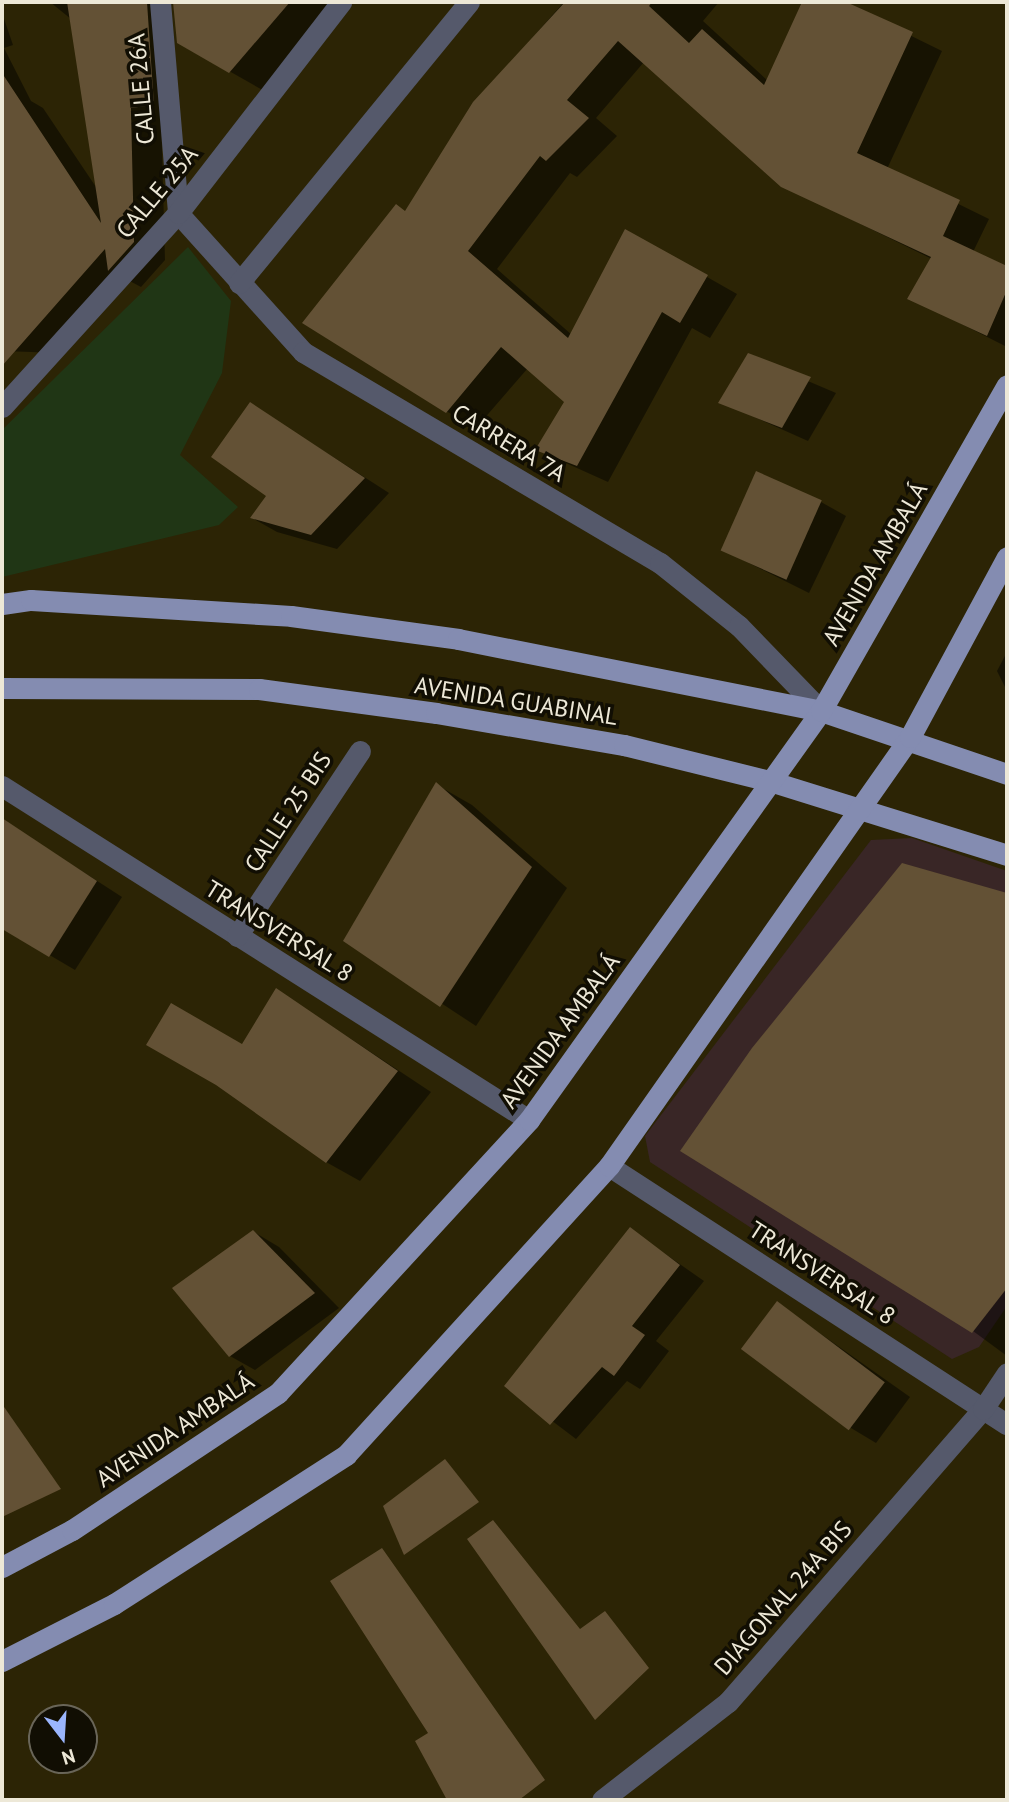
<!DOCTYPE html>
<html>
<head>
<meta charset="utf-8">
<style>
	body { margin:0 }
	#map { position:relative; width:1009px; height:1802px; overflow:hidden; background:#2c2405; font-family:"PT Sans",sans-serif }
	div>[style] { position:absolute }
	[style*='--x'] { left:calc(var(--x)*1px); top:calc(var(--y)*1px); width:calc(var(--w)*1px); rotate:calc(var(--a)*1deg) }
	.commercial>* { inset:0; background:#392626 }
	.green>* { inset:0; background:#203615 }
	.shadow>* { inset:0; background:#0007 }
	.building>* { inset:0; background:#635135; transform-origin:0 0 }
	.minor>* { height:21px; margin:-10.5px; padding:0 10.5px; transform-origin:10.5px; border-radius:10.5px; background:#55596b }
	.major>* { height:21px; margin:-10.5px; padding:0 10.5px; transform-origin:10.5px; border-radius:10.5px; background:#848cb1 }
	span { translate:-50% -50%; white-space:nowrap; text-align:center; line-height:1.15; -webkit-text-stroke:7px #110e03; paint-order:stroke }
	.street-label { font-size:24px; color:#ede8d7 }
	.frame { position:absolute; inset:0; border:4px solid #ede8d7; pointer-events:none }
	.north { position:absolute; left:28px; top:1704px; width:70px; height:70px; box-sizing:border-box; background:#110e03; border:2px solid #696558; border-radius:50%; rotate:163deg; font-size:19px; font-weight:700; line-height:28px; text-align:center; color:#ede8d7 }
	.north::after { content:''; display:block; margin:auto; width:24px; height:32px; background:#9ab5fd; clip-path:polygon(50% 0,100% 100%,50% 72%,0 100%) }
</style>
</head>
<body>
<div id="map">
	<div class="commercial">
		<i style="clip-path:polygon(912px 838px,1007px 871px,1007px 1306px,979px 1347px,952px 1359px,650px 1162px,645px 1136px,871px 840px)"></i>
	</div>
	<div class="green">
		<i style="clip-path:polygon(188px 247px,231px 301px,222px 373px,180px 455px,238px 507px,219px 525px,2px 577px,2px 430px)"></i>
	</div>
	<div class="shadow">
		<i style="clip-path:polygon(50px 2px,158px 2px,165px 260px,141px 287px,126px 279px,61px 353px,2px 351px,2px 13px,13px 45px,4px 48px,31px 101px,43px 108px,98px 190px,71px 19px)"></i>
		<i style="clip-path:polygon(199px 2px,338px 2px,266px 92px,199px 54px)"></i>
		<i style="clip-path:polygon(564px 2px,719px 2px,703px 21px,768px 81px,804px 2px,842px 2px,942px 51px,887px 169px,989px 219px,973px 252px,1007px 268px,1007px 347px,910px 298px,932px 259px,783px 186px,644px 62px,596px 118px,617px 136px,577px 177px,570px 173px,497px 269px,572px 335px,626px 231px,737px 294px,710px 338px,692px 328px,608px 482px,537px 450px,566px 401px,528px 368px,476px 428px,446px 411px,407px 212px,475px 103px)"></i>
		<i style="clip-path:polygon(749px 356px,836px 393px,808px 441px,721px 402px)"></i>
		<i style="clip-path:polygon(251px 404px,389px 493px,337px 549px,277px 532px,252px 518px,268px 495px)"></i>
		<i style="clip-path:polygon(821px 502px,846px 516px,809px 593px,723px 550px)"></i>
		<i style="clip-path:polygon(1007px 652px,1007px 691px,997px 671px)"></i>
		<i style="clip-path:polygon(437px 785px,472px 805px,567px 888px,476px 1026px,345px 940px)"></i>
		<i style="clip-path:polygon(9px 824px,122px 897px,75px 970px,2px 927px,2px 835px)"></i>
		<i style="clip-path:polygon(902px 865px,1007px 895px,1007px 1356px,973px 1331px)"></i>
		<i style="clip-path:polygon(277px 990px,431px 1092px,360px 1181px,326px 1162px)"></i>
		<i style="clip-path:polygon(631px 1230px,704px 1281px,656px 1341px,669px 1351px,640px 1389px,627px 1381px,576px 1439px,506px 1386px)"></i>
		<i style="clip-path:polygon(254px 1232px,279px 1247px,339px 1308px,255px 1370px,230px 1356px)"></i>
		<i style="clip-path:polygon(777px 1303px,910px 1397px,876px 1443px,851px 1428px)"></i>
	</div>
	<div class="building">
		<i style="clip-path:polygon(67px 2px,147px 2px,154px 105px,131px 108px,134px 242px,108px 271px,105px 249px,2px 366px,2px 73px,101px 223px)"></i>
		<i style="clip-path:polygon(173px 2px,290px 2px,229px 73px,177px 43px)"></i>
		<i style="clip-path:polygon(565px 2px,652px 2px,649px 6px,689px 43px,702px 29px,764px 85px,802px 2px,846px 2px,913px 32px,857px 153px,960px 200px,943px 236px,1007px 266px,1007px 290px,987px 336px,907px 299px,931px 257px,781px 187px,618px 41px,567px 100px,589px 118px,546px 161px,540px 156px,468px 251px,568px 338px,625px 229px,708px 275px,680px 323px,662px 312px,577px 466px,535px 450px,564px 402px,501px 347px,446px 413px,302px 323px,396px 204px,405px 211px,473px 102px)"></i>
		<i style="clip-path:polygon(748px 353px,811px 377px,782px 428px,718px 403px)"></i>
		<i style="clip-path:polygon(250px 402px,365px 478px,311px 535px,250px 518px,266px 496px,211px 457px)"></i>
		<i style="left:756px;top:471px;width:72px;height:87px;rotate:24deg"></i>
		<i style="clip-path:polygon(436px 782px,532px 867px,440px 1007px,343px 941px)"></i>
		<i style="clip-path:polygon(2px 818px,97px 881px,49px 957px,2px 929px)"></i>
		<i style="clip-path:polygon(902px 863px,1007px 893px,1007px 1288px,972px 1333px,680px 1151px,752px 1048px)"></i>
		<i style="clip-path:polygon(276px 988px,398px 1071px,326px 1163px,216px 1085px,146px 1045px,171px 1003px,242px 1044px)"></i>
		<i style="clip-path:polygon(630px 1227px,680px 1265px,632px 1326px,645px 1335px,614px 1376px,602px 1367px,550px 1425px,504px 1386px)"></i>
		<i style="clip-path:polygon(253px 1230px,315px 1293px,229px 1357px,172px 1288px)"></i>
		<i style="left:777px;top:1301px;width:135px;height:60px;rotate:37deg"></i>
		<i style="clip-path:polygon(2px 1404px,61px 1489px,2px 1517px)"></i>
		<i style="clip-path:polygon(445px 1459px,479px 1502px,404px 1555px,383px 1506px)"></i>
		<i style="clip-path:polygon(493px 1520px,580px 1629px,605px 1611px,649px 1668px,595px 1720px,467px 1539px)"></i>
		<i style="clip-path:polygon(382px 1548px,545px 1780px,519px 1800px,447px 1800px,415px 1741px,428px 1733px,330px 1581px)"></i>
	</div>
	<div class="minor">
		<i style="--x:160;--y:2;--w:212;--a:85.1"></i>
		<i style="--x:178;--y:213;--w:187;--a:48"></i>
		<i style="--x:303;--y:352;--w:415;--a:30.6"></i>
		<i style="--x:660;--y:563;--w:101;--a:38.6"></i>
		<i style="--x:739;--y:626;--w:118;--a:46"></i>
		<i style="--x:239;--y:283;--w:363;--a:-50.7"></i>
		<i style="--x:2;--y:407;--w:262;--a:-47.8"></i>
		<i style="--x:178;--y:213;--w:267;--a:-52.3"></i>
		<i style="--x:2;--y:786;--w:624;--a:32.37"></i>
		<i style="--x:237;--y:936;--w:222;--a:-56.4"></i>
		<i style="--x:609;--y:1166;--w:474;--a:33"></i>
		<i style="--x:602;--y:1800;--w:160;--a:-37.9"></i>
		<i style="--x:728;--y:1702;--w:388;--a:-49"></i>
		<i style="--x:983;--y:1409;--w:43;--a:-56.3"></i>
	</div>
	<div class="major">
		<i style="--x:2;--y:604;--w:29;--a:-8"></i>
		<i style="--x:31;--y:600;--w:260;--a:3.5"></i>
		<i style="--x:291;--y:616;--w:169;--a:7.8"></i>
		<i style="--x:458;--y:639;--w:370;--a:11.2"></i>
		<i style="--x:821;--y:711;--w:196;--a:18.7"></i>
		<i style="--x:2;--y:688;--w:257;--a:0.2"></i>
		<i style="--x:259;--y:689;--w:179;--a:7.7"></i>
		<i style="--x:436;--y:713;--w:191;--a:9.7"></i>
		<i style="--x:624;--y:745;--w:154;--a:13.9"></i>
		<i style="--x:773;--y:782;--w:245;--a:17.3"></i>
		<i style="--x:2;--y:1567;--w:79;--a:-27.9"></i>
		<i style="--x:72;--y:1530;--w:247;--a:-33.6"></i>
		<i style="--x:278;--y:1393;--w:371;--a:-47.4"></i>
		<i style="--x:529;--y:1120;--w:503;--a:-54.48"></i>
		<i style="--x:821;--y:711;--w:375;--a:-60.3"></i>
		<i style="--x:2;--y:1661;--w:126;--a:-27"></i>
		<i style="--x:114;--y:1604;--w:276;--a:-32.7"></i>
		<i style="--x:346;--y:1455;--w:391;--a:-47.7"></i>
		<i style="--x:609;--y:1166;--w:524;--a:-54.95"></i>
		<i style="--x:910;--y:737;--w:204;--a:-61.7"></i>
	</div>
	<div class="street-label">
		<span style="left:141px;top:89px;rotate:-95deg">CALLE 26A</span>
		<span style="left:157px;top:192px;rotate:-50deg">CALLE 25A</span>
		<span style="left:509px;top:443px;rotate:31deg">CARRERA 7A</span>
		<span style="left:875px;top:564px;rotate:-60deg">AVENIDA AMBALÁ</span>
		<span style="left:516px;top:701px;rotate:9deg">AVENIDA GUABINAL</span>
		<span style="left:288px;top:812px;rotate:-57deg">CALLE 25 BIS</span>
		<span style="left:279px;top:931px;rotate:32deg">TRANSVERSAL 8</span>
		<span style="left:560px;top:1031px;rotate:-54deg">AVENIDA AMBALÁ</span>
		<span style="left:822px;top:1273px;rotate:33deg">TRANSVERSAL 8</span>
		<span style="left:175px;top:1430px;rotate:-34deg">AVENIDA AMBALÁ</span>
		<span style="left:783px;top:1598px;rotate:-49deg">DIAGONAL 24A BIS</span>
	</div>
	<div class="frame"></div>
	<div class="north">N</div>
</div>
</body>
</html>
